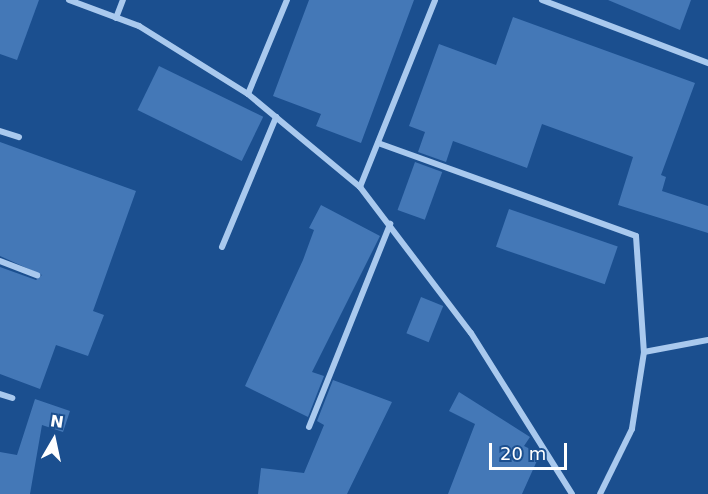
<!DOCTYPE html>
<html>
<head>
<meta charset="utf-8">
<style>
	body { margin:0 }
	#map { position:relative; width:708px; height:494px; overflow:hidden; background:#1b4f8f; font-family:"DejaVu Sans",sans-serif }
	div>[style] { position:absolute }
	[style*='--x'] { left:calc(var(--x)*1px); top:calc(var(--y)*1px); width:calc(var(--w)*1px); rotate:calc(var(--a)*1deg) }
	.building>* { inset:0; background:#4478b7; transform-origin:0 0 }
	.minor>* { height:6px; margin:-3px; padding:0 3px; transform-origin:3px; border-radius:3px; background:#a9c9ee }
	span { translate:-50% -50%; white-space:nowrap; text-align:center; line-height:1.15; -webkit-text-stroke:5px #1b4f8f; paint-order:stroke }
	.north { position:absolute; left:24px; top:410px; width:60px; height:60px; -webkit-text-stroke:4px #1b4f8f; paint-order:stroke; rotate:9deg; font-size:16px; font-weight:700; line-height:24px; text-align:center; color:#fff }
	.north::after { content:''; display:block; margin:auto; width:21px; height:27px; background:#fff; clip-path:polygon(50% 0,100% 100%,50% 72%,0 100%) }
	.scale { position:absolute; left:489px; top:443px; width:78px; height:27px; box-sizing:border-box; border:3px solid #fff; border-top:0; padding-left:8px; font-size:18px; line-height:21px; white-space:nowrap; color:#fff; -webkit-text-stroke:4px #1b4f8f; paint-order:stroke }
</style>
</head>
<body>
<div id="map">
	<div class="building">
		<i style="clip-path:polygon(0 0,39px 0,17px 60px,0 54px)"></i>
		<i style="clip-path:polygon(309px 0,414px 0,361px 143px,316px 126px,321px 114px,273px 96px)"></i>
		<i style="clip-path:polygon(608px 0,691px 0,680px 30px)"></i>
		<i style="clip-path:polygon(513px 17px,695px 83px,661px 175px,666px 177px,662px 191px,708px 206px,708px 233px,618px 205px,633px 157px,542px 124px,527px 168px,453px 141px,446px 162px,418px 152px,425px 132px,409px 126px,439px 44px,496px 65px)"></i>
		<i style="left:159px;top:66px;width:116px;height:49px;rotate:26deg"></i>
		<i style="clip-path:polygon(0 142px,136px 191px,93px 311px,104px 315px,88px 356px,56px 345px,40px 389px,0 374px,0 267px,36px 280px,42px 275px,0 256px)"></i>
		<i style="left:415px;top:162px;width:29px;height:51px;rotate:20deg"></i>
		<i style="clip-path:polygon(321px 205px,380px 236px,312px 372px,324px 376px,308px 417px,245px 386px,303px 260px,314px 230px,309px 228px)"></i>
		<i style="left:509px;top:209px;width:115px;height:40px;rotate:19deg"></i>
		<i style="left:421px;top:297px;width:24px;height:39px;rotate:22deg"></i>
		<i style="clip-path:polygon(333px 380px,392px 402px,347px 494px,258px 494px,261px 468px,304px 473px,324px 425px,317px 421px)"></i>
		<i style="clip-path:polygon(459px 392px,530px 437px,524px 446px,540px 454px,522px 494px,448px 494px,475px 424px,449px 411px)"></i>
		<i style="clip-path:polygon(35px 399px,70px 411px,63px 432px,42px 425px,30px 494px,0 494px,0 452px,17px 455px)"></i>
	</div>
	<div class="minor">
		<i style="--x:69;--y:0;--w:75;--a:20.4"></i>
		<i style="--x:139;--y:26;--w:128;--a:32"></i>
		<i style="--x:248;--y:94;--w:146;--a:39.7"></i>
		<i style="--x:360;--y:187;--w:201;--a:-68.1"></i>
		<i style="--x:542;--y:0;--w:178;--a:20.8"></i>
		<i style="--x:116;--y:18;--w:19;--a:-69"></i>
		<i style="--x:248;--y:94;--w:102;--a:-67.5"></i>
		<i style="--x:0;--y:131;--w:20;--a:18"></i>
		<i style="--x:378;--y:143;--w:274;--a:19.8"></i>
		<i style="--x:636;--y:236;--w:116;--a:86.1"></i>
		<i style="--x:644;--y:352;--w:78;--a:98.9"></i>
		<i style="--x:632;--y:429;--w:72;--a:116.2"></i>
		<i style="--x:360;--y:187;--w:183;--a:52.8"></i>
		<i style="--x:471;--y:333;--w:190;--a:57.9"></i>
		<i style="--x:222;--y:247;--w:141;--a:-67.4"></i>
		<i style="--x:0;--y:261;--w:40;--a:21"></i>
		<i style="--x:644;--y:352;--w:65;--a:-10.6"></i>
		<i style="--x:0;--y:394;--w:13;--a:18"></i>
		<i style="--x:309;--y:427;--w:219;--a:-68.2"></i>
	</div>
	<div class="north">N</div>
	<div class="scale">20 m</div>
</div>
</body>
</html>
